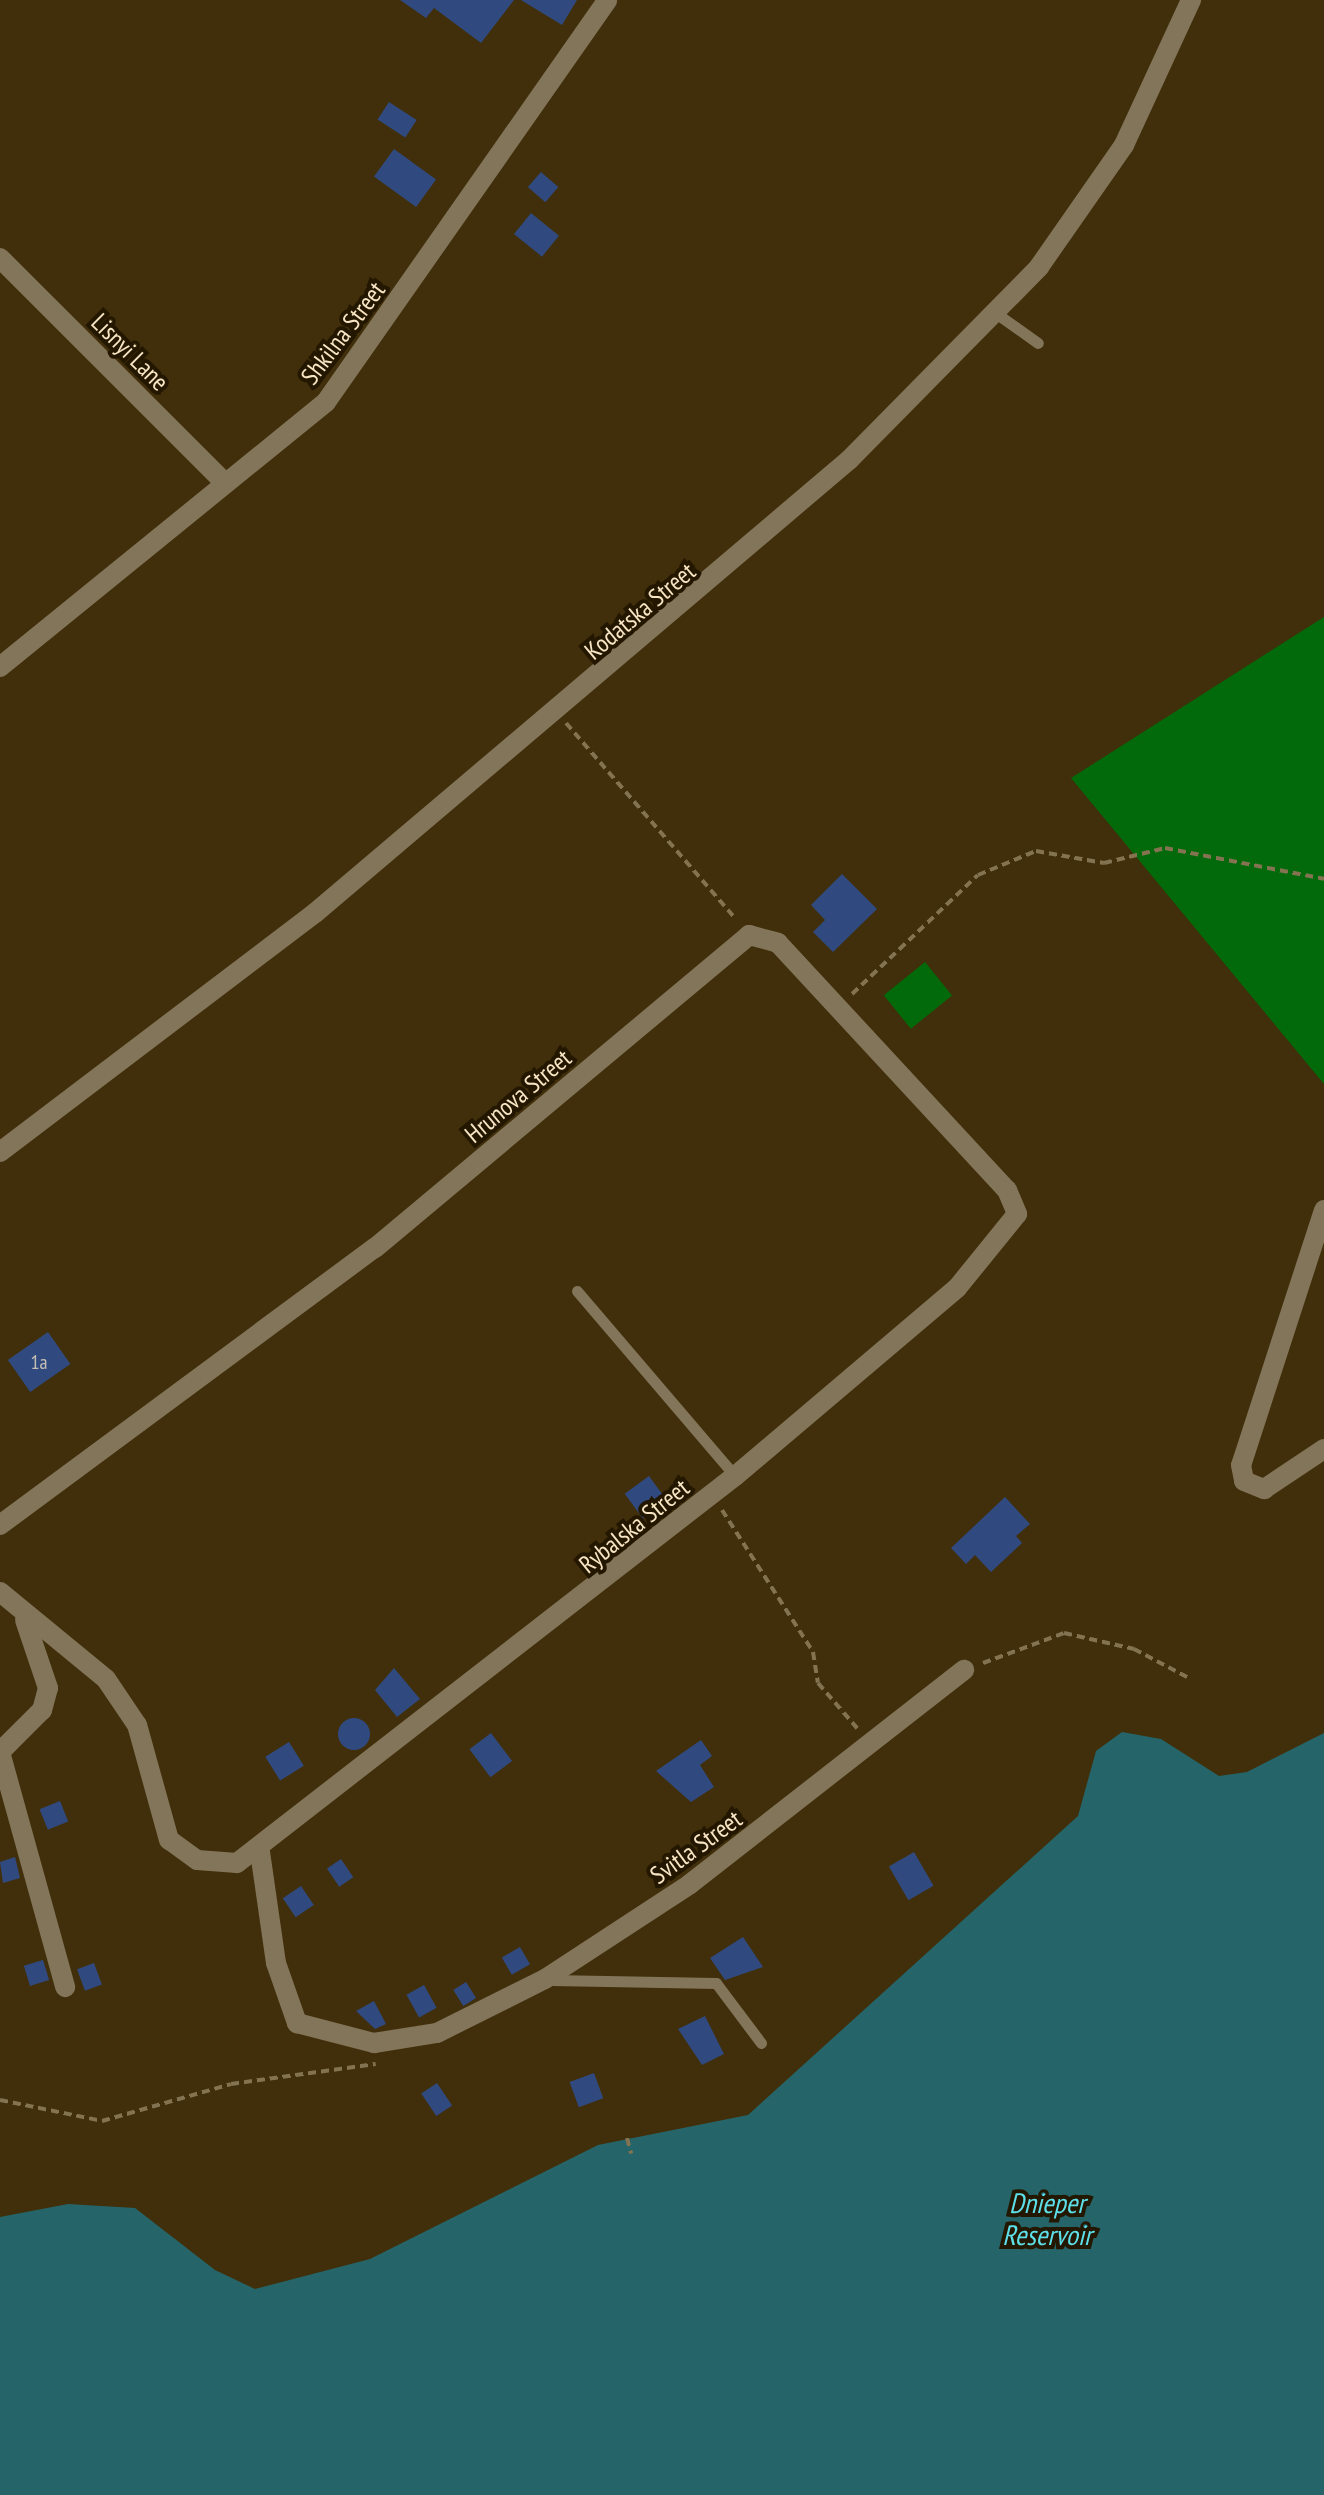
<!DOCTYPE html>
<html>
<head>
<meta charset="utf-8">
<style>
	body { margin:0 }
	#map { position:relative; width:1324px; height:2495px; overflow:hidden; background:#402f0a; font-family:"PT Sans Narrow",sans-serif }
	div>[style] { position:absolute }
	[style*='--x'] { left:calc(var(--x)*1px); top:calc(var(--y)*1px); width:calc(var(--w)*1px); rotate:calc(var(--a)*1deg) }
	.green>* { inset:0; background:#026a0b; transform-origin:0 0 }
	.water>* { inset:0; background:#25656a }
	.building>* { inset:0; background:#304a80; transform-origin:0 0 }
	.round { border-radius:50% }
	.path>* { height:4px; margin-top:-2px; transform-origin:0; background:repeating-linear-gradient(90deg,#847350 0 8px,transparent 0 13px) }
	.service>* { height:11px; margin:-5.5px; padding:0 5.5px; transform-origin:5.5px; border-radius:5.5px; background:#83755a }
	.minor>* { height:20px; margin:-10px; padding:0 10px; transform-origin:10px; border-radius:10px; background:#83755a }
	span { translate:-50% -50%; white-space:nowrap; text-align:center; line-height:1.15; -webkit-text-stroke:8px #241700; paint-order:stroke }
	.number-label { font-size:20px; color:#c5beb3 }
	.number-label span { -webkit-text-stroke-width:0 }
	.street-label { font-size:25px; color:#f7e5c4 }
	.water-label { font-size:28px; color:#5ddfea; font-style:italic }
</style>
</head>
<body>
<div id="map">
	<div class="green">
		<i style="clip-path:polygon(1324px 617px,1324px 1084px,1071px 778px)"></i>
		<i style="left:925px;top:962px;width:43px;height:53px;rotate:51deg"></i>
	</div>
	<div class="water">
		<i style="clip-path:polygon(1122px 1732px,1161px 1739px,1219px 1776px,1247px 1772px,1324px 1733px,1324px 2495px,0 2495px,0 2217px,68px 2204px,135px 2208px,215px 2270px,255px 2289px,370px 2259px,598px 2145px,748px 2115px,1078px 1816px,1096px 1751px)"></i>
	</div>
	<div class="building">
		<i style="clip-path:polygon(400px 0,514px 0,481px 43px,434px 8px,426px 18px)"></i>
		<i style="clip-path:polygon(521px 0,577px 0,562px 25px)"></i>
		<i style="left:389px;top:102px;width:33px;height:21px;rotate:33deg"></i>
		<i style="left:394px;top:149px;width:52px;height:34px;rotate:36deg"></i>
		<i style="left:541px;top:172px;width:23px;height:20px;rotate:41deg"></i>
		<i style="left:531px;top:213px;width:36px;height:27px;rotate:39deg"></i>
		<i style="clip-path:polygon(842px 874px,877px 909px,833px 952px,813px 932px,825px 920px,811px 905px)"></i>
		<i style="left:48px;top:1332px;width:39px;height:49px;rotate:55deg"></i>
		<i style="left:649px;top:1476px;width:31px;height:30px;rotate:54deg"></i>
		<i style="clip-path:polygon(1005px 1497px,1030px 1524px,1016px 1536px,1022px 1543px,991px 1572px,975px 1555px,966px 1564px,951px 1548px)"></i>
		<i style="clip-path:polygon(394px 1668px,420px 1699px,397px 1717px,375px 1690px)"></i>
		<i class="round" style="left:338px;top:1718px;width:32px;height:32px"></i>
		<i style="left:491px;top:1733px;width:35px;height:27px;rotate:53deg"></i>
		<i style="clip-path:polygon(701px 1740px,712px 1756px,700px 1765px,714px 1787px,691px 1802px,656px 1771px)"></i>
		<i style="left:289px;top:1742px;width:28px;height:28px;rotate:58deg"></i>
		<i style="left:60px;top:1801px;width:22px;height:22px;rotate:68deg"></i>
		<i style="left:914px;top:1852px;width:39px;height:29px;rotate:60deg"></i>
		<i style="clip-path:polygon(15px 1857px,20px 1878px,3px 1883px,0 1862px)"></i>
		<i style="left:341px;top:1859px;width:22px;height:17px;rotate:56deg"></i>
		<i style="left:301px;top:1886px;width:23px;height:22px;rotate:56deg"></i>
		<i style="clip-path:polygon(743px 1937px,763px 1967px,725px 1980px,710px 1958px)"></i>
		<i style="left:520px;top:1947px;width:20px;height:21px;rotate:60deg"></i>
		<i style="left:43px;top:1960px;width:21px;height:20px;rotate:73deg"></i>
		<i style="left:94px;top:1963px;width:23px;height:18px;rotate:70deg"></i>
		<i style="left:466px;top:1982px;width:19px;height:15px;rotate:58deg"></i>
		<i style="left:424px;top:1985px;width:26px;height:20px;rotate:61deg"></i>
		<i style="clip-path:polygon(374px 2001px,386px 2024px,375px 2029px,356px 2011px)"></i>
		<i style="clip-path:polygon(705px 2016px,724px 2054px,702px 2065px,678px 2029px)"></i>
		<i style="left:594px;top:2073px;width:27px;height:26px;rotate:70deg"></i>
		<i style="left:437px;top:2083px;width:27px;height:19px;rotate:56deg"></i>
	</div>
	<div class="path">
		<i style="--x:566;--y:723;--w:259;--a:49.1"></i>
		<i style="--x:852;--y:994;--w:173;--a:-43.4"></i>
		<i style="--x:978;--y:875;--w:63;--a:-22.5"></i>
		<i style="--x:1036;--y:851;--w:69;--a:10"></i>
		<i style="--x:1104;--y:863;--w:63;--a:-13.8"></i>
		<i style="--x:1165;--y:848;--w:162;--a:11"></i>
		<i style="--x:722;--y:1510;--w:169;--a:57.3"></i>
		<i style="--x:813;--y:1652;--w:31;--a:81"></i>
		<i style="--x:818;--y:1683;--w:60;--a:49.1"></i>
		<i style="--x:983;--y:1663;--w:86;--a:-20.3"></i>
		<i style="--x:1064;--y:1633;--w:72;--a:12.9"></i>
		<i style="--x:1134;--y:1649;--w:62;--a:27.8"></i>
		<i style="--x:0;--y:2100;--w:104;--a:11.6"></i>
		<i style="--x:102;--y:2121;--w:134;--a:-16"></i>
		<i style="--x:231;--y:2084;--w:146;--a:-7.9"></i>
		<i style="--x:627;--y:2138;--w:16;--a:75"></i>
	</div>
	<div class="service">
		<i style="--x:997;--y:314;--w:50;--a:35.3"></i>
		<i style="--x:577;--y:1291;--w:243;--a:49.5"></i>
		<i style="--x:551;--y:1980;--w:165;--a:1"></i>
		<i style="--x:716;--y:1983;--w:75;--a:53.1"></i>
	</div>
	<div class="minor">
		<i style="--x:0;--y:258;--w:317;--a:45"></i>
		<i style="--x:0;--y:667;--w:420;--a:-39.1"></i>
		<i style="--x:326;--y:402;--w:490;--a:-55"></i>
		<i style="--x:0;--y:1152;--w:395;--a:-37.2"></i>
		<i style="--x:315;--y:913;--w:700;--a:-40.31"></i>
		<i style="--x:849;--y:460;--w:271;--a:-45.4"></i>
		<i style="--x:1039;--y:267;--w:149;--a:-55.1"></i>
		<i style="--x:1124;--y:145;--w:160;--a:-65.2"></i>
		<i style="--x:1324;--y:1210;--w:268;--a:108"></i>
		<i style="--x:1241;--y:1465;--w:16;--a:79"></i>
		<i style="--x:1244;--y:1481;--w:22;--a:22"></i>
		<i style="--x:1264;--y:1489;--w:72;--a:-33.7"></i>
		<i style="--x:0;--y:1525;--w:466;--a:-36.5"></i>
		<i style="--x:375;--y:1248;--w:488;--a:-39.9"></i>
		<i style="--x:749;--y:935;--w:30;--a:15"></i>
		<i style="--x:778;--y:943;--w:337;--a:47.2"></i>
		<i style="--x:1007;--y:1190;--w:26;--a:67"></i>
		<i style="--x:1017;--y:1214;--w:95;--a:129"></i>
		<i style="--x:957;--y:1288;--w:291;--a:139.7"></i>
		<i style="--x:735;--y:1476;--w:631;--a:142.15"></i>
		<i style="--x:237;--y:1863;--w:40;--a:-175.7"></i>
		<i style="--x:197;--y:1860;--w:34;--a:-144"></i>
		<i style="--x:169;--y:1840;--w:119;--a:-105.5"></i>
		<i style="--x:137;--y:1725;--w:55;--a:-124"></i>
		<i style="--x:106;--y:1679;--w:137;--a:-140.6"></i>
		<i style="--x:25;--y:1620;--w:72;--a:71.3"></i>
		<i style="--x:48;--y:1688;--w:23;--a:105"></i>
		<i style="--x:42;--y:1710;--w:59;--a:135"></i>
		<i style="--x:0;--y:1752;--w:244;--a:74.5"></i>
		<i style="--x:260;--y:1852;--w:112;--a:81.8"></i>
		<i style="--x:276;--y:1963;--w:64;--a:70.7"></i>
		<i style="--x:297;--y:2023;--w:80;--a:14.6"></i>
		<i style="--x:374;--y:2043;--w:64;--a:-9"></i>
		<i style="--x:437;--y:2033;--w:121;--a:-26.6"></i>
		<i style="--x:545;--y:1979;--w:173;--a:-33.2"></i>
		<i style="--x:690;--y:1884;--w:348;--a:-38"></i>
	</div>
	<div class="number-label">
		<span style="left:39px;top:1362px">1а</span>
	</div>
	<div class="street-label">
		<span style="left:343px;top:333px;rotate:-53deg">Shkilna Street</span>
		<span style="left:130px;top:352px;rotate:45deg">Lisnyi Lane</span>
		<span style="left:640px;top:611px;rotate:-40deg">Kodatska Street</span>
		<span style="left:518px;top:1096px;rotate:-40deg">Hrunova Street</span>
		<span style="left:634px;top:1526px;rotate:-39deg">Rybalska Street</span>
		<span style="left:696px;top:1847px;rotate:-36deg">Svitla Street</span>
	</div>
	<div class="water-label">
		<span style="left:1047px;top:2219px">Dnieper<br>Reservoir</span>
	</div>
</div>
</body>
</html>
